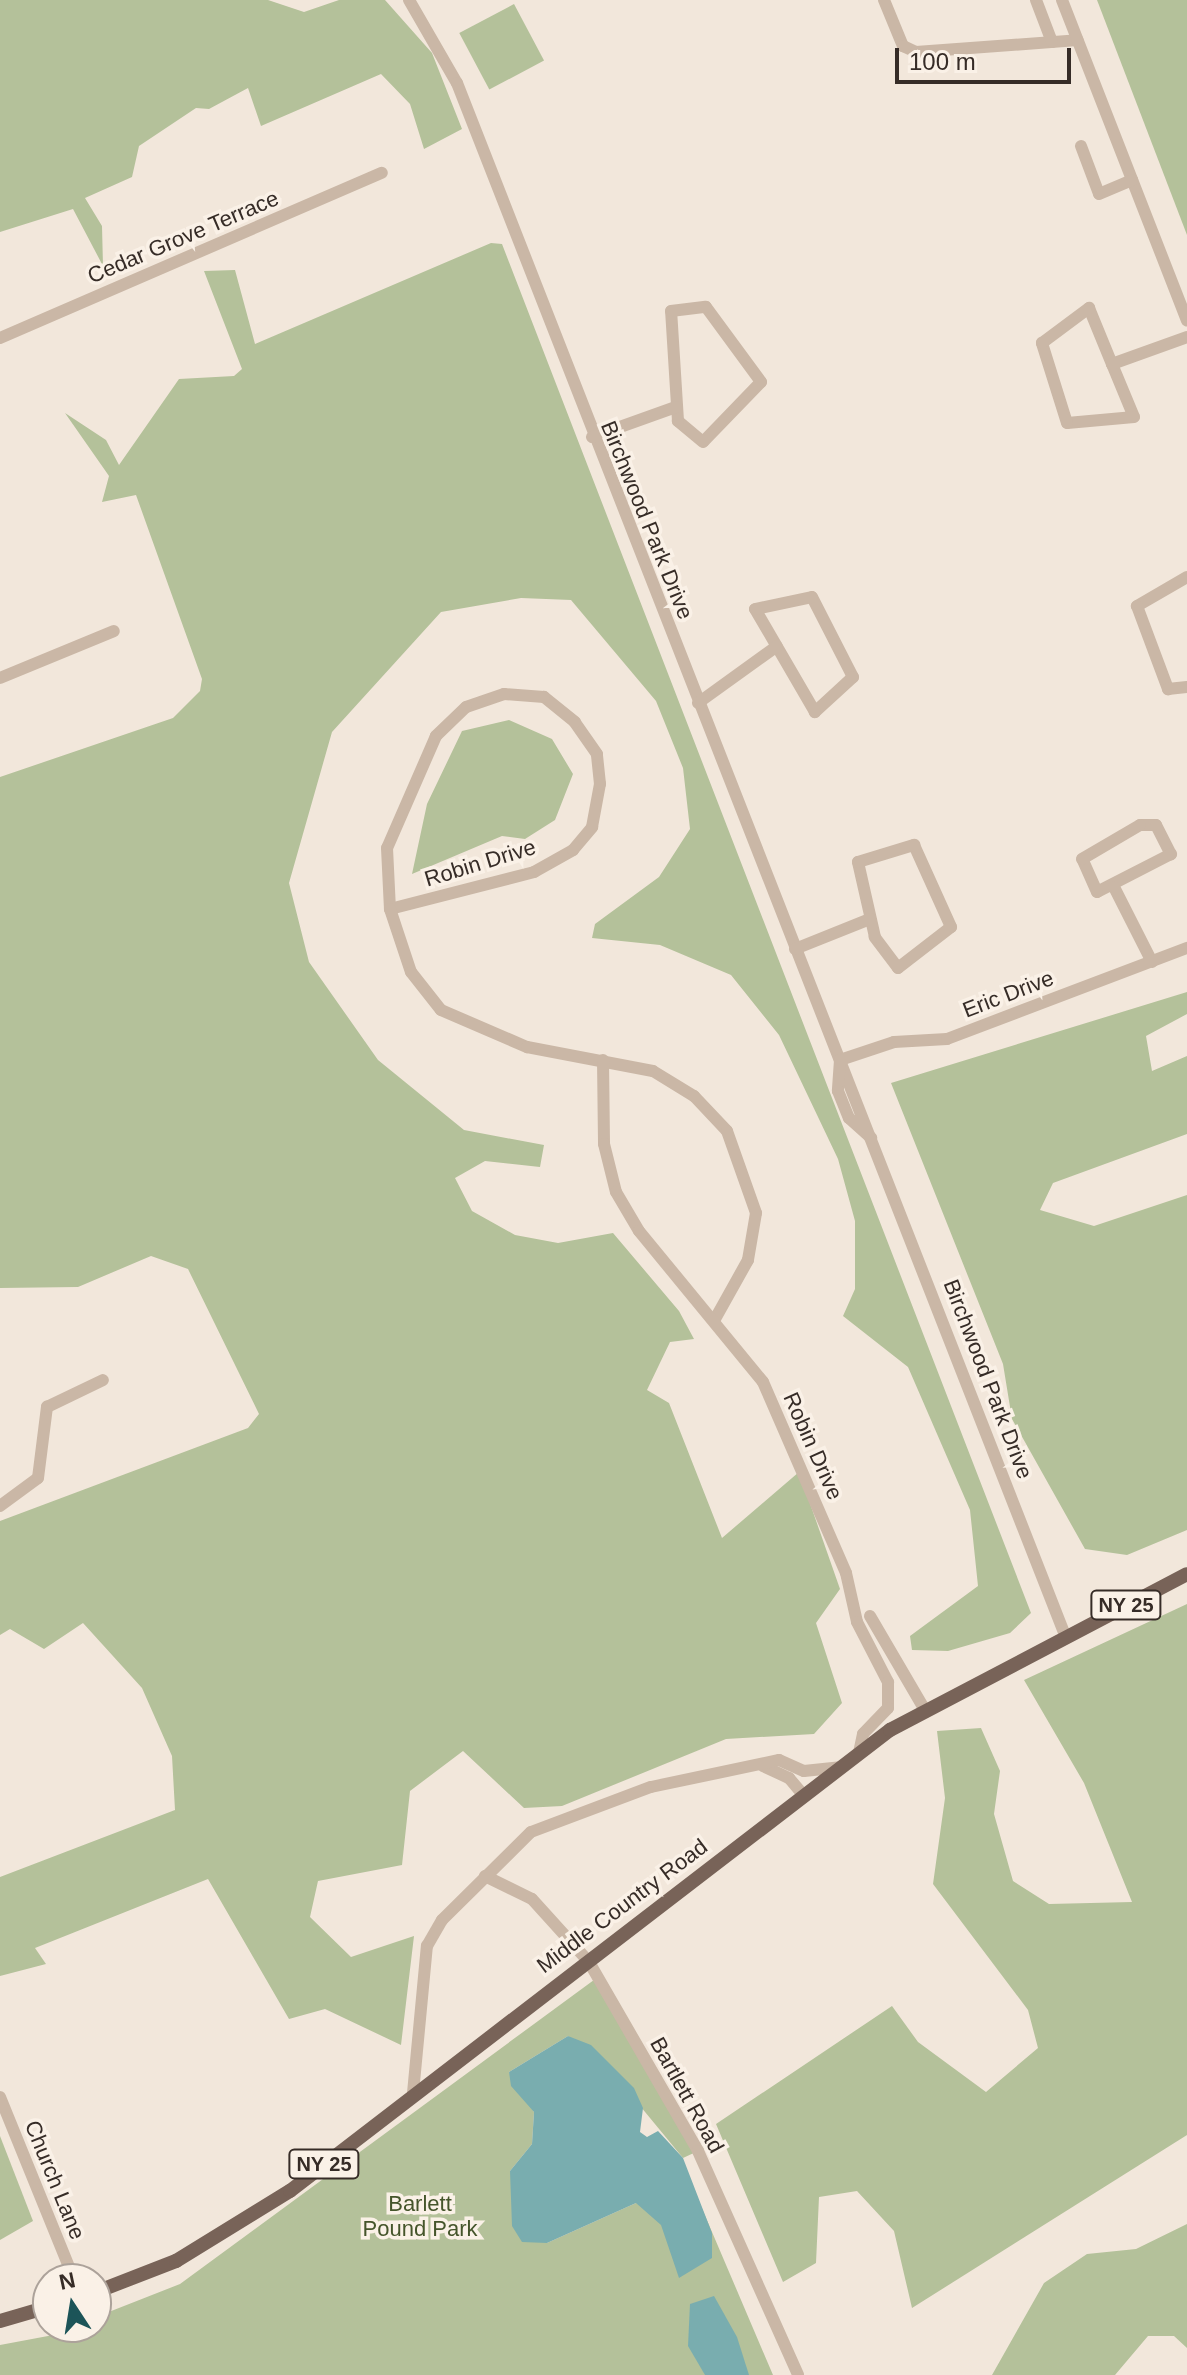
<!DOCTYPE html>
<html>
<head>
<meta charset="utf-8">
<style>
	body { margin:0 }
	#map { position:relative; width:1187px; height:2375px; overflow:hidden; background:#f2e7db; font-family:Helvetica,sans-serif }
	div>[style] { position:absolute }
	[style*='--x'] { left:calc(var(--x)*1px); top:calc(var(--y)*1px); width:calc(var(--w)*1px); rotate:calc(var(--a)*1deg) }
	.green>* { inset:0; background:#b4c19a; transform-origin:0 0 }
	.water>* { inset:0; background:#79adaf }
	.minor>* { height:12px; margin:-6px; padding:0 6px; transform-origin:6px; border-radius:6px; background:#cab7a6 }
	.major>* { height:14px; margin:-7px; padding:0 7px; transform-origin:7px; border-radius:7px; background:#786358 }
	span { translate:-50% -50%; white-space:nowrap; text-align:center; line-height:1.15; -webkit-text-stroke:7px #faf1e7; paint-order:stroke }
	.shield-label span { padding:2px 6px; background:#faf1e7; border:2px solid; border-radius:6px; -webkit-text-stroke-width:0 }
	.shield-label { font-size:20px; color:#362c27; font-weight:700 }
	.street-label { font-size:22px; color:#362c27 }
	.park-label { font-size:22px; color:#45552b }
	.north { position:absolute; left:32px; top:2263px; width:80px; height:80px; box-sizing:border-box; background:#faf1e7; border:2px solid #aca29a; border-radius:50%; rotate:348deg; font-size:22px; font-weight:700; line-height:32px; text-align:center; color:#362c27 }
	.north::after { content:''; display:block; margin:auto; width:28px; height:36px; background:#1c5458; clip-path:polygon(50% 0,100% 100%,50% 72%,0 100%) }
	.scale { position:absolute; left:895px; top:48px; width:176px; height:36px; box-sizing:border-box; border:4px solid #362c27; border-top:0; padding-left:10px; font-size:24px; line-height:28px; white-space:nowrap; color:#362c27; -webkit-text-stroke:6px #faf1e7; paint-order:stroke }
</style>
</head>
<body>
<div id="map">
	<div class="green">
		<i style="clip-path:polygon(0 0,268px 0,304px 12px,339px 0,385px 0,432px 53px,462px 129px,424px 149px,410px 104px,381px 74px,261px 126px,248px 88px,209px 109px,196px 108px,139px 146px,132px 177px,85px 198px,102px 226px,103px 266px,73px 209px,0 232px)"></i>
		<i style="clip-path:polygon(1097px 0,1187px 0,1187px 235px)"></i>
		<i style="left:514px;top:4px;width:64px;height:62px;rotate:62deg"></i>
		<i style="clip-path:polygon(491px 243px,502px 244px,1031px 1613px,1010px 1633px,948px 1651px,912px 1650px,910px 1636px,978px 1586px,970px 1510px,908px 1367px,843px 1316px,855px 1289px,855px 1221px,838px 1159px,779px 1035px,731px 975px,660px 945px,592px 938px,595px 924px,659px 877px,690px 829px,683px 768px,656px 701px,571px 600px,521px 598px,441px 612px,332px 732px,289px 883px,309px 962px,378px 1060px,464px 1130px,544px 1145px,540px 1167px,485px 1161px,455px 1178px,472px 1211px,515px 1235px,558px 1243px,613px 1233px,679px 1311px,694px 1339px,670px 1342px,647px 1390px,669px 1403px,722px 1538px,799px 1472px,840px 1589px,816px 1623px,842px 1703px,814px 1734px,726px 1739px,562px 1806px,524px 1808px,463px 1751px,410px 1791px,402px 1865px,318px 1881px,310px 1917px,351px 1957px,414px 1936px,401px 2045px,325px 2009px,289px 2019px,208px 1879px,35px 1948px,46px 1964px,0 1976px,0 1877px,175px 1810px,172px 1756px,142px 1688px,83px 1623px,44px 1649px,10px 1629px,0 1635px,0 1521px,248px 1428px,259px 1414px,188px 1269px,151px 1256px,78px 1287px,0 1288px,0 777px,173px 718px,200px 691px,202px 679px,136px 495px,102px 502px,109px 476px,65px 413px,106px 440px,119px 465px,179px 379px,234px 376px,242px 369px,204px 271px,235px 270px,255px 344px)"></i>
		<i style="clip-path:polygon(509px 720px,552px 739px,573px 774px,555px 820px,525px 839px,502px 836px,412px 874px,427px 804px,462px 731px)"></i>
		<i style="clip-path:polygon(1187px 992px,1187px 1014px,1146px 1036px,1152px 1071px,1187px 1056px,1187px 1134px,1053px 1183px,1040px 1210px,1094px 1226px,1187px 1195px,1187px 1530px,1127px 1555px,1085px 1549px,1012px 1419px,1003px 1364px,891px 1083px)"></i>
		<i style="clip-path:polygon(1187px 1604px,1187px 2135px,912px 2308px,894px 2231px,857px 2191px,819px 2197px,816px 2263px,783px 2282px,716px 2124px,892px 2006px,918px 2042px,986px 2092px,1038px 2048px,1028px 2010px,933px 1884px,945px 1798px,937px 1731px,981px 1728px,1000px 1771px,994px 1814px,1013px 1881px,1049px 1904px,1132px 1902px,1084px 1783px,1024px 1680px)"></i>
		<i style="clip-path:polygon(598px 1977px,698px 2151px,683px 2158px,603px 2061px,568px 2036px,509px 2072px,534px 2112px,532px 2144px,510px 2171px,547px 2243px,636px 2203px,686px 2171px,773px 2375px,0 2375px,0 2345px,96px 2327px,96px 2317px,180px 2284px)"></i>
		<i style="clip-path:polygon(0 2136px,33px 2221px,0 2240px)"></i>
		<i style="clip-path:polygon(1187px 2224px,1187px 2348px,1174px 2336px,1148px 2336px,1115px 2375px,992px 2375px,1044px 2283px,1087px 2254px,1136px 2249px)"></i>
	</div>
	<div class="water">
		<i style="clip-path:polygon(568px 2036px,591px 2045px,634px 2088px,643px 2108px,640px 2132px,647px 2137px,658px 2131px,683px 2158px,712px 2233px,712px 2258px,679px 2278px,661px 2225px,636px 2203px,547px 2243px,522px 2242px,512px 2226px,510px 2171px,532px 2144px,534px 2112px,511px 2086px,509px 2072px)"></i>
		<i style="clip-path:polygon(714px 2296px,737px 2337px,749px 2375px,705px 2375px,688px 2346px,690px 2304px)"></i>
	</div>
	<div class="minor">
		<i style="--x:409;--y:0;--w:96;--a:60"></i>
		<i style="--x:457;--y:83;--w:1667;--a:68.61"></i>
		<i style="--x:884;--y:0;--w:50;--a:67.6"></i>
		<i style="--x:903;--y:46;--w:14;--a:25"></i>
		<i style="--x:916;--y:52;--w:162;--a:-4.2"></i>
		<i style="--x:1036;--y:0;--w:45;--a:69.1"></i>
		<i style="--x:1062;--y:0;--w:344;--a:68.7"></i>
		<i style="--x:1081;--y:146;--w:51;--a:69.4"></i>
		<i style="--x:1099;--y:194;--w:36;--a:-23"></i>
		<i style="--x:706;--y:307;--w:93;--a:53.7"></i>
		<i style="--x:761;--y:382;--w:83;--a:134"></i>
		<i style="--x:703;--y:442;--w:33;--a:-140"></i>
		<i style="--x:678;--y:421;--w:110;--a:-93.6"></i>
		<i style="--x:671;--y:311;--w:35;--a:-7"></i>
		<i style="--x:1089;--y:308;--w:61;--a:67.7"></i>
		<i style="--x:1112;--y:364;--w:57;--a:67.5"></i>
		<i style="--x:1134;--y:417;--w:67;--a:174.9"></i>
		<i style="--x:1067;--y:423;--w:84;--a:-107.4"></i>
		<i style="--x:1042;--y:343;--w:59;--a:-36.7"></i>
		<i style="--x:0;--y:338;--w:416;--a:-23.4"></i>
		<i style="--x:1112;--y:364;--w:80;--a:-19.8"></i>
		<i style="--x:592;--y:437;--w:89;--a:-19.7"></i>
		<i style="--x:1187;--y:577;--w:58;--a:149.9"></i>
		<i style="--x:1137;--y:606;--w:89;--a:69.5"></i>
		<i style="--x:1168;--y:689;--w:19;--a:-6"></i>
		<i style="--x:812;--y:597;--w:90;--a:62.9"></i>
		<i style="--x:853;--y:677;--w:52;--a:137.4"></i>
		<i style="--x:815;--y:712;--w:119;--a:-120.2"></i>
		<i style="--x:755;--y:609;--w:58;--a:-11.9"></i>
		<i style="--x:0;--y:678;--w:123;--a:-22.4"></i>
		<i style="--x:698;--y:703;--w:97;--a:-35.8"></i>
		<i style="--x:1140;--y:825;--w:16;--a:0"></i>
		<i style="--x:1156;--y:825;--w:33;--a:63"></i>
		<i style="--x:1171;--y:854;--w:83;--a:152.8"></i>
		<i style="--x:1097;--y:892;--w:36;--a:-114"></i>
		<i style="--x:1082;--y:859;--w:67;--a:-30.4"></i>
		<i style="--x:914;--y:845;--w:90;--a:65.7"></i>
		<i style="--x:951;--y:927;--w:67;--a:142.3"></i>
		<i style="--x:898;--y:968;--w:39;--a:-127"></i>
		<i style="--x:875;--y:937;--w:77;--a:-102.8"></i>
		<i style="--x:858;--y:862;--w:59;--a:-16.9"></i>
		<i style="--x:1114;--y:887;--w:84;--a:63.1"></i>
		<i style="--x:390;--y:909;--w:149;--a:-14.4"></i>
		<i style="--x:534;--y:872;--w:45;--a:-29.4"></i>
		<i style="--x:573;--y:850;--w:30;--a:-50"></i>
		<i style="--x:592;--y:827;--w:44;--a:-79.5"></i>
		<i style="--x:600;--y:784;--w:30;--a:-96"></i>
		<i style="--x:597;--y:754;--w:39;--a:-125"></i>
		<i style="--x:575;--y:722;--w:40;--a:-141"></i>
		<i style="--x:544;--y:697;--w:40;--a:-175.7"></i>
		<i style="--x:504;--y:694;--w:40;--a:161.1"></i>
		<i style="--x:466;--y:707;--w:42;--a:136"></i>
		<i style="--x:436;--y:736;--w:122;--a:113.6"></i>
		<i style="--x:387;--y:848;--w:61;--a:87.2"></i>
		<i style="--x:390;--y:909;--w:66;--a:71.6"></i>
		<i style="--x:411;--y:972;--w:48;--a:51.7"></i>
		<i style="--x:441;--y:1010;--w:94;--a:23.3"></i>
		<i style="--x:527;--y:1047;--w:128;--a:10.8"></i>
		<i style="--x:653;--y:1071;--w:48;--a:31.4"></i>
		<i style="--x:694;--y:1096;--w:48;--a:46.7"></i>
		<i style="--x:727;--y:1131;--w:87;--a:70.5"></i>
		<i style="--x:756;--y:1213;--w:48;--a:99.7"></i>
		<i style="--x:748;--y:1260;--w:68;--a:119.2"></i>
		<i style="--x:795;--y:949;--w:81;--a:-21.8"></i>
		<i style="--x:603;--y:1060;--w:84;--a:89.3"></i>
		<i style="--x:604;--y:1144;--w:49;--a:76"></i>
		<i style="--x:616;--y:1192;--w:45;--a:59.5"></i>
		<i style="--x:639;--y:1231;--w:195;--a:50.6"></i>
		<i style="--x:763;--y:1382;--w:208;--a:66.5"></i>
		<i style="--x:846;--y:1573;--w:50;--a:77.3"></i>
		<i style="--x:857;--y:1622;--w:68;--a:62.7"></i>
		<i style="--x:888;--y:1682;--w:26;--a:90"></i>
		<i style="--x:888;--y:1708;--w:36;--a:134"></i>
		<i style="--x:863;--y:1734;--w:19;--a:102"></i>
		<i style="--x:840;--y:1060;--w:57;--a:-18.4"></i>
		<i style="--x:894;--y:1042;--w:53;--a:-3.2"></i>
		<i style="--x:947;--y:1039;--w:257;--a:-20.8"></i>
		<i style="--x:840;--y:1060;--w:31;--a:94"></i>
		<i style="--x:838;--y:1091;--w:29;--a:68"></i>
		<i style="--x:849;--y:1118;--w:30;--a:42"></i>
		<i style="--x:0;--y:1506;--w:47;--a:-36.4"></i>
		<i style="--x:38;--y:1478;--w:72;--a:-82.8"></i>
		<i style="--x:47;--y:1407;--w:62;--a:-25.7"></i>
		<i style="--x:870;--y:1616;--w:109;--a:59.7"></i>
		<i style="--x:763;--y:1766;--w:29;--a:25"></i>
		<i style="--x:789;--y:1778;--w:23;--a:50"></i>
		<i style="--x:485;--y:1876;--w:52;--a:26.1"></i>
		<i style="--x:532;--y:1899;--w:85;--a:47.9"></i>
		<i style="--x:589;--y:1962;--w:218;--a:60"></i>
		<i style="--x:698;--y:2151;--w:245;--a:65.9"></i>
		<i style="--x:413;--y:2093;--w:148;--a:-84.6"></i>
		<i style="--x:427;--y:1946;--w:30;--a:-60"></i>
		<i style="--x:442;--y:1920;--w:125;--a:-44.7"></i>
		<i style="--x:531;--y:1832;--w:128;--a:-20.6"></i>
		<i style="--x:651;--y:1787;--w:131;--a:-11.9"></i>
		<i style="--x:779;--y:1760;--w:27;--a:24"></i>
		<i style="--x:804;--y:1771;--w:36;--a:-6"></i>
		<i style="--x:0;--y:2097;--w:196;--a:67.9"></i>
	</div>
	<div class="major">
		<i style="--x:96;--y:2292;--w:86;--a:-21.2"></i>
		<i style="--x:176;--y:2261;--w:134;--a:-31.6"></i>
		<i style="--x:290;--y:2191;--w:757;--a:-37.54"></i>
		<i style="--x:890;--y:1730;--w:335;--a:-27.7"></i>
		<i style="--x:0;--y:2321;--w:50;--a:-16.3"></i>
	</div>
	<div class="shield-label">
		<span style="left:1126px;top:1605px">NY 25</span>
		<span style="left:324px;top:2164px">NY 25</span>
	</div>
	<div class="street-label">
		<span style="left:183px;top:237px;rotate:-23deg">Cedar Grove Terrace</span>
		<span style="left:647px;top:520px;rotate:68deg">Birchwood Park Drive</span>
		<span style="left:480px;top:863px;rotate:-17deg">Robin Drive</span>
		<span style="left:1008px;top:994px;rotate:-21deg">Eric Drive</span>
		<span style="left:988px;top:1379px;rotate:69deg">Birchwood Park Drive</span>
		<span style="left:813px;top:1446px;rotate:66deg">Robin Drive</span>
		<span style="left:622px;top:1906px;rotate:-37deg">Middle Country Road</span>
		<span style="left:687px;top:2095px;rotate:61deg">Bartlett Road</span>
		<span style="left:55px;top:2180px;rotate:68deg">Church Lane</span>
	</div>
	<div class="park-label">
		<span style="left:420px;top:2216px">Barlett<br>Pound Park</span>
	</div>
	<div class="north">N</div>
	<div class="scale">100 m</div>
</div>
</body>
</html>
